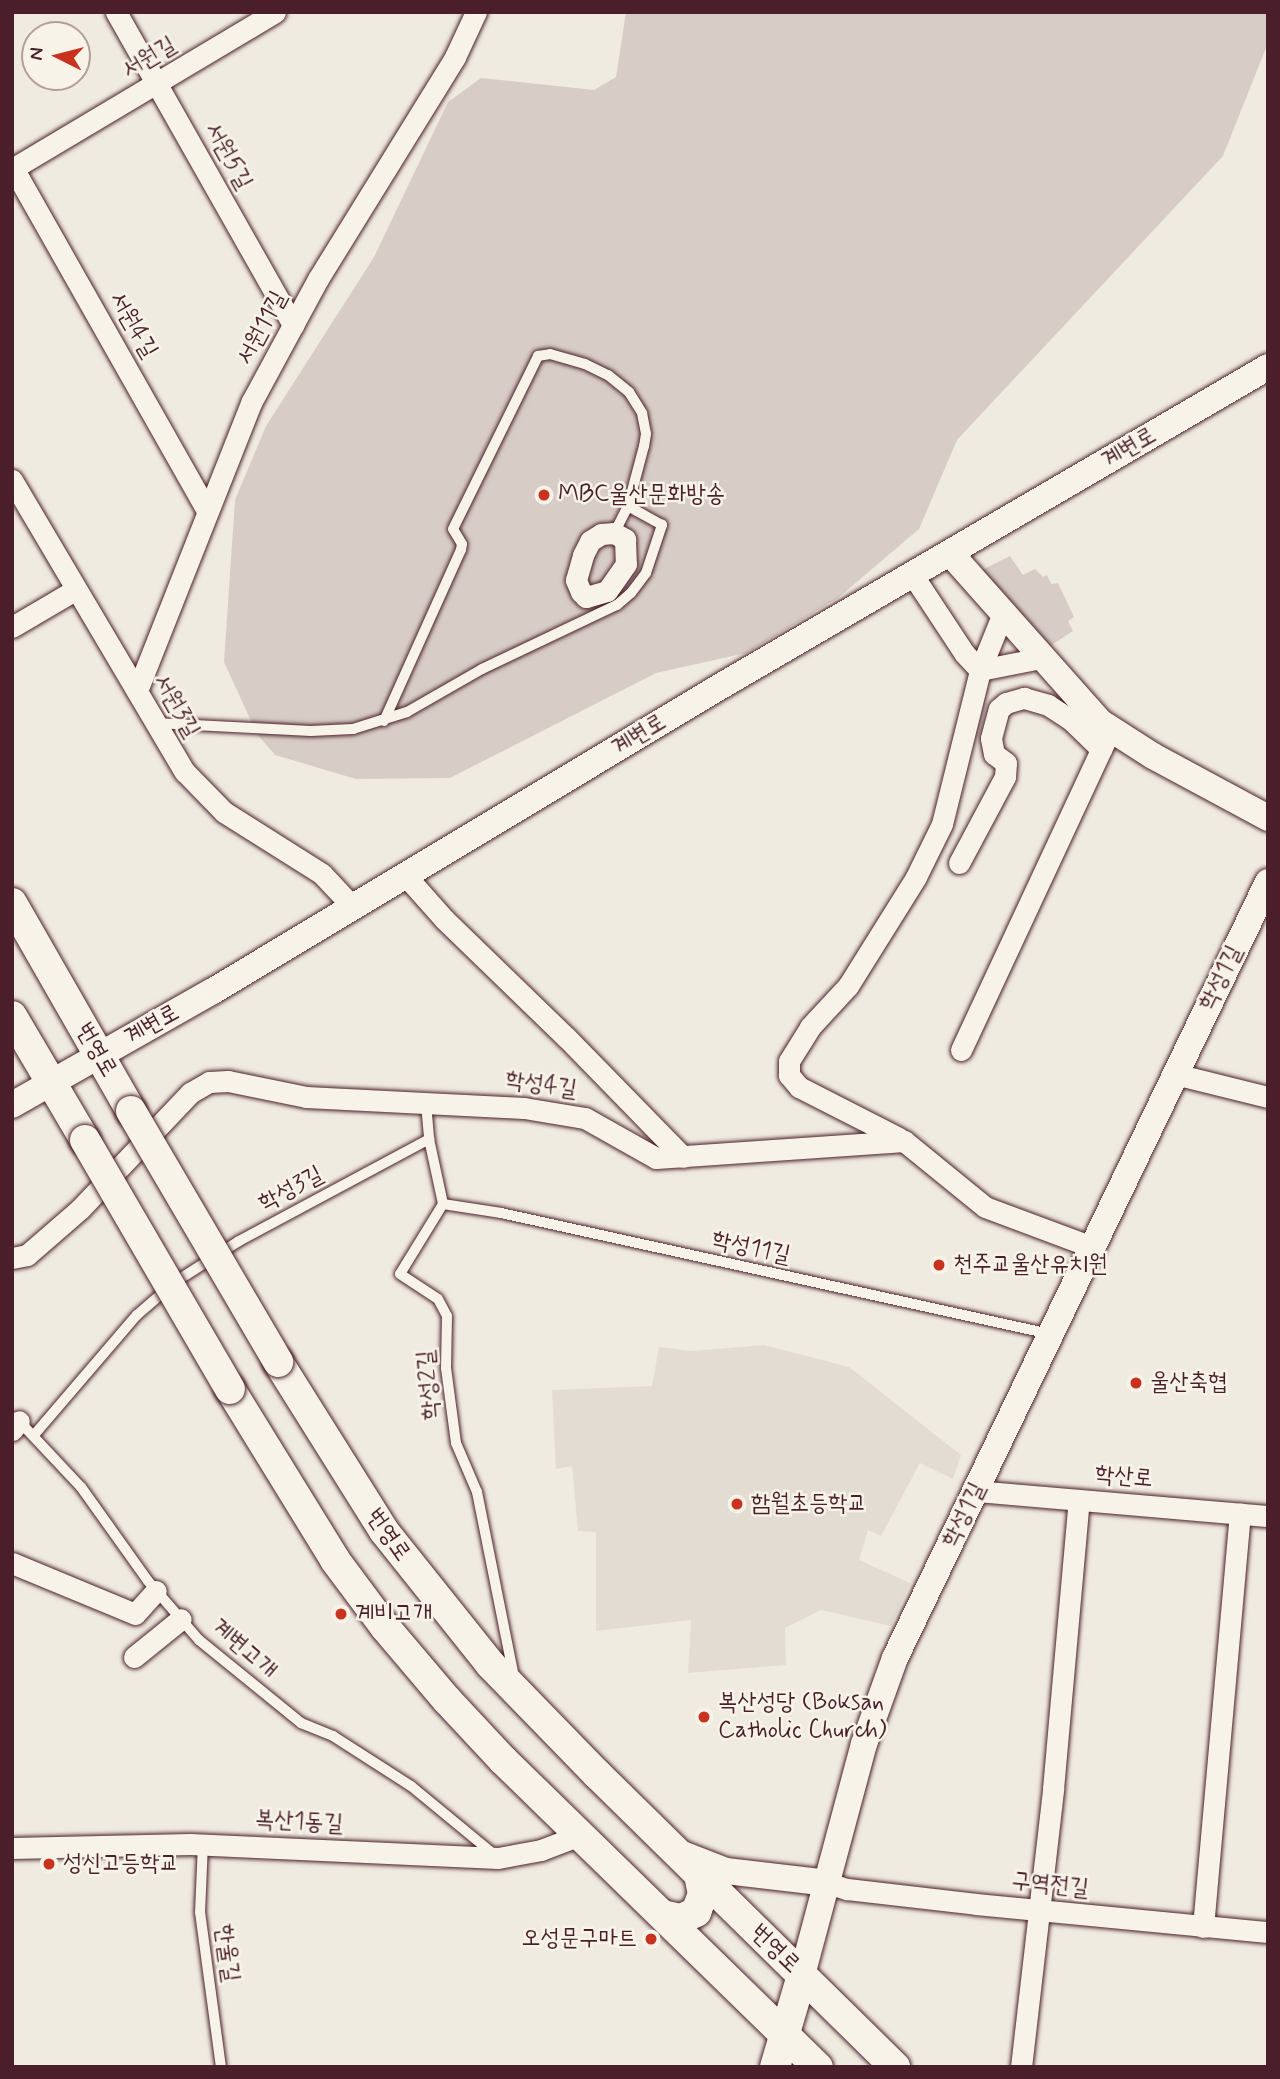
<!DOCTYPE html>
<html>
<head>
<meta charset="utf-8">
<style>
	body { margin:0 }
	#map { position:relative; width:1280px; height:2079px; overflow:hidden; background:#f0ebe0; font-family:Mynerve,"Poor Story",sans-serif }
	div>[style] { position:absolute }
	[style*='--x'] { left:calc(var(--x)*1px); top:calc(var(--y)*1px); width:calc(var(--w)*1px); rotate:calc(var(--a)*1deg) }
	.built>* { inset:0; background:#e3dcd2 }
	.green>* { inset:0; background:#d8cdc6 }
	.roads { filter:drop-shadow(0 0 2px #4a1f2b) drop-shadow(0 0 2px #4a1f2b) }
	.service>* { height:10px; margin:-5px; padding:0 5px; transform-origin:5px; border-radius:5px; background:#f7f3e8 }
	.minor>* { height:21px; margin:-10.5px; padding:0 10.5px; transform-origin:10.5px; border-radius:10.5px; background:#f7f3e8 }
	.tertiary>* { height:26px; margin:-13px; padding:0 13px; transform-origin:13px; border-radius:13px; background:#f7f3e8 }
	.secondary>* { height:30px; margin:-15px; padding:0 15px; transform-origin:15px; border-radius:15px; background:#f7f3e8 }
	.bridges { filter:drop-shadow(0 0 2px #4a1f2b) drop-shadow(0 0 2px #4a1f2b) }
	.secondary-bridge>* { height:30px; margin:-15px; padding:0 15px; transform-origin:15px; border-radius:15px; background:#f7f3e8 }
	.dots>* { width:19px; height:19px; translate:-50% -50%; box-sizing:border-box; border:4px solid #f7f3e8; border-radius:50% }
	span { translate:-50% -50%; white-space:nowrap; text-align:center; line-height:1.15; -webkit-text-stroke:5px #f7f3e8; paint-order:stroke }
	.street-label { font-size:24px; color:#4a1f2b }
	.poi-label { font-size:24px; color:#4a1f2b }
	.left { translate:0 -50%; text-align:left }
	.right { translate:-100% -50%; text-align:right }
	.frame { position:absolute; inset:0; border:14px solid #4a1f2b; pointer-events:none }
	.north { position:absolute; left:21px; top:21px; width:70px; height:70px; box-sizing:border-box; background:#f7f3e8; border:2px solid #b29e9c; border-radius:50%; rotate:276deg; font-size:19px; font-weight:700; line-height:28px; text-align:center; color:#4a1f2b }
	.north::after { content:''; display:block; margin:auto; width:24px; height:32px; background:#c8321e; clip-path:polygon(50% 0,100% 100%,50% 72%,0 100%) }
</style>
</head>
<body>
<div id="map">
	<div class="built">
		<i style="clip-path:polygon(764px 1345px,849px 1367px,961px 1455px,953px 1479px,920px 1463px,881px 1536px,868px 1530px,859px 1560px,910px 1583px,891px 1626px,821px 1610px,785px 1628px,786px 1665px,688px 1673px,691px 1620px,596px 1631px,596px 1532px,578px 1531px,572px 1466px,556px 1469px,552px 1390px,652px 1386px,659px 1347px,691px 1351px)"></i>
	</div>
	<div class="green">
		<i style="clip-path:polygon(626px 12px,1268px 12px,1268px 43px,1223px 156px,957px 440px,919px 529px,838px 598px,746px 653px,656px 673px,450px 778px,356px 779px,275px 755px,257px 734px,224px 662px,235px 500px,266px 426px,374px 257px,448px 102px,481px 78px,594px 90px,616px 77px)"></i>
		<i style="clip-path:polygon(1010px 556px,1023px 575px,1035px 569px,1043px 577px,1047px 575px,1051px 584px,1058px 583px,1074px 617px,1068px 621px,1073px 631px,1047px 648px,978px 572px)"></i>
	</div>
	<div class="roads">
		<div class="service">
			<i style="--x:384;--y:721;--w:188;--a:-65.8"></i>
			<i style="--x:461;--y:550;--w:6;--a:-81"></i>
			<i style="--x:462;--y:544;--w:17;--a:-121"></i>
			<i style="--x:453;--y:529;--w:193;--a:-63.8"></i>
			<i style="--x:538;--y:356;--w:12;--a:-9"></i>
			<i style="--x:550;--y:354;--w:36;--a:16"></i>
			<i style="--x:585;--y:364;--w:25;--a:26"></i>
			<i style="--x:608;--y:375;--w:27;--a:39"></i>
			<i style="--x:629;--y:392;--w:25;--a:58"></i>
			<i style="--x:642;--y:413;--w:21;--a:79"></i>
			<i style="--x:646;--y:434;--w:12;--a:99"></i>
			<i style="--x:644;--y:446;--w:62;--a:104.9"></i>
			<i style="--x:628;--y:506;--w:30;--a:117"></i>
			<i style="--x:155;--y:723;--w:156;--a:2.9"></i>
			<i style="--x:311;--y:731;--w:42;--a:-2.7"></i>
			<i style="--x:353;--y:729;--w:57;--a:-17.5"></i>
			<i style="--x:407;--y:712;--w:86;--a:-29.8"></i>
			<i style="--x:482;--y:669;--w:149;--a:-25.4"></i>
			<i style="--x:617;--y:605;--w:18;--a:-41"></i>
			<i style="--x:631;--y:593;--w:25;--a:-53"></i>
			<i style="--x:646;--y:573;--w:51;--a:-71.6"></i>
			<i style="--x:662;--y:525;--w:39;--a:-151"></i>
			<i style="--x:426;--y:1103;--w:36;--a:85"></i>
			<i style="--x:429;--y:1139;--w:66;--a:77.8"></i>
			<i style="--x:443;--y:1204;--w:82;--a:121.6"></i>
			<i style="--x:400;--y:1274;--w:45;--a:33.3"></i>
			<i style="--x:438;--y:1299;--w:19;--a:62"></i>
			<i style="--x:447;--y:1316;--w:52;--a:91.1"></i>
			<i style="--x:446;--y:1368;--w:76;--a:82.4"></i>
			<i style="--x:456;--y:1443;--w:53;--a:66.8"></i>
			<i style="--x:477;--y:1492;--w:190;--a:78.7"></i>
			<i style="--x:443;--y:1204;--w:59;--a:8.8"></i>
			<i style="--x:501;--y:1213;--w:562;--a:12.43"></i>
			<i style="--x:18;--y:1420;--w:92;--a:46.8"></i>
			<i style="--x:81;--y:1487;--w:115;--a:54.5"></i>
			<i style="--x:148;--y:1581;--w:78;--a:49.2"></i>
			<i style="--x:199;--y:1640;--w:132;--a:39.1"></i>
			<i style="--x:301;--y:1723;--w:35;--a:22"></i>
			<i style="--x:333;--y:1736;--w:93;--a:32.7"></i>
			<i style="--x:411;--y:1786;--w:112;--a:39.5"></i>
			<i style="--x:34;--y:1435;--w:158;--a:-49.4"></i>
			<i style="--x:137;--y:1315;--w:50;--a:-41"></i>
			<i style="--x:175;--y:1282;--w:76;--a:-32.6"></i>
			<i style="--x:239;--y:1241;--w:216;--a:-28.2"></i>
			<i style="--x:203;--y:1844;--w:68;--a:92.5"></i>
			<i style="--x:200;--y:1912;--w:156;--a:82.3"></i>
		</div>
		<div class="minor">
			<i style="--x:116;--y:12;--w:360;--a:60.5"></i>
			<i style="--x:12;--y:166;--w:395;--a:60.5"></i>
			<i style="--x:12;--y:169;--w:306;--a:-30.8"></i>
			<i style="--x:12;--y:480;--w:339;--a:59.4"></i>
			<i style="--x:185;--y:772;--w:56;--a:45.7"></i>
			<i style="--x:224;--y:812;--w:116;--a:32.3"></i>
			<i style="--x:322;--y:874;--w:44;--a:46.8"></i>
			<i style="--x:614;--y:533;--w:13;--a:29"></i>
			<i style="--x:625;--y:539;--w:25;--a:88"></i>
			<i style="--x:626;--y:564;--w:33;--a:125"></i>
			<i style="--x:607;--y:591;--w:22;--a:164"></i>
			<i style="--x:586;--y:597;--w:7;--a:-135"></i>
			<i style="--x:581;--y:592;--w:13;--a:-113"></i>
			<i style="--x:576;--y:580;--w:26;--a:-74"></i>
			<i style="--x:583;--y:555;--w:16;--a:-63"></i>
			<i style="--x:590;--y:541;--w:13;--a:-32"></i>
			<i style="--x:601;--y:534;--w:13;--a:-4"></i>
			<i style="--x:912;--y:574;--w:95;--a:56.6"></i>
			<i style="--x:964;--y:653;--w:23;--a:47"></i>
			<i style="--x:980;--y:670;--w:62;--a:-11.1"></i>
			<i style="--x:12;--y:627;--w:73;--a:-30.4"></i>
			<i style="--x:137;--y:691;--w:312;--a:-68.4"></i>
			<i style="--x:252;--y:401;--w:139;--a:-61.6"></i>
			<i style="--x:318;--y:279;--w:261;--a:-58.3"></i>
			<i style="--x:455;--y:57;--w:50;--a:-65"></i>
			<i style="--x:959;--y:863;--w:98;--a:-61.9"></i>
			<i style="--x:1005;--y:777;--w:14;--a:-86"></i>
			<i style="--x:1006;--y:763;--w:15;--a:-143"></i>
			<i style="--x:994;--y:754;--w:16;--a:-101"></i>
			<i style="--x:991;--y:738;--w:30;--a:-75"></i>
			<i style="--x:999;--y:709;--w:9;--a:-41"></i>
			<i style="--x:1006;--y:703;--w:19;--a:-16"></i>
			<i style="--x:1024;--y:698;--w:25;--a:16"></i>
			<i style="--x:1048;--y:705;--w:27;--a:33"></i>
			<i style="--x:1071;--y:720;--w:42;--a:44"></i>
			<i style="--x:405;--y:875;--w:59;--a:48.4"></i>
			<i style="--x:444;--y:919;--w:171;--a:44.1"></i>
			<i style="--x:567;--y:1038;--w:166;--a:45.7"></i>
			<i style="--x:961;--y:1050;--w:354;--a:-65"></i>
			<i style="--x:1175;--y:1074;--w:96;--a:13.9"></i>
			<i style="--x:899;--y:1138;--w:112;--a:-153"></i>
			<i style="--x:799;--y:1087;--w:16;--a:-130"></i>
			<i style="--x:789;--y:1075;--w:14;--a:-90"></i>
			<i style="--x:789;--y:1061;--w:40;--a:-58"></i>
			<i style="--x:810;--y:1027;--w:56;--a:-47.2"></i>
			<i style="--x:848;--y:986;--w:128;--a:-58"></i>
			<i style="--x:916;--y:877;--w:59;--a:-63.9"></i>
			<i style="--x:942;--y:824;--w:159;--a:-76.1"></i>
			<i style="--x:980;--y:670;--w:61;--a:-68"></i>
			<i style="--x:12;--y:1258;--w:15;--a:-11"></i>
			<i style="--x:27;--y:1255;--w:70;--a:-41"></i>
			<i style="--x:80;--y:1209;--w:160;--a:-46.5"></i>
			<i style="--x:190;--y:1093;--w:22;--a:-30"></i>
			<i style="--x:209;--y:1082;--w:19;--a:-3"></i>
			<i style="--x:228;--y:1081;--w:80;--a:11.6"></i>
			<i style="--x:306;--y:1097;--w:218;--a:2.9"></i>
			<i style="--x:524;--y:1108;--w:62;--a:9.3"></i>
			<i style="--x:585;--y:1118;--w:81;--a:29.4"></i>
			<i style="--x:656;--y:1158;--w:249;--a:-3.9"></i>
			<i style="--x:904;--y:1141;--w:104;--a:39.2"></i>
			<i style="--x:985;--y:1207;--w:114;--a:20.5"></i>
			<i style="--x:12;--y:1430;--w:11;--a:-52"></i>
			<i style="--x:976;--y:1491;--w:293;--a:4.9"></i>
			<i style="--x:12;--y:1563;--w:133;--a:22.5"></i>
			<i style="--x:135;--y:1614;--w:31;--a:-48"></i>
			<i style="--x:134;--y:1657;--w:60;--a:-39"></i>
			<i style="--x:12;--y:1848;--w:178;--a:-1.3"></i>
			<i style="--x:190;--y:1844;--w:308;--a:2.6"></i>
			<i style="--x:498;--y:1858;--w:44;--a:-10.5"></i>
			<i style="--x:541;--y:1850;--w:42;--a:-21"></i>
			<i style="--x:828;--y:1883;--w:20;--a:18"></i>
			<i style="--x:847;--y:1889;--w:130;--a:6.6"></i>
			<i style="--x:976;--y:1904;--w:293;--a:5.5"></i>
			<i style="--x:1203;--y:1927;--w:415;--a:-84.9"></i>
			<i style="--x:1021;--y:2067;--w:280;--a:-83.4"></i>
			<i style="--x:1053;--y:1789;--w:290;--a:-84.9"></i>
		</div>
		<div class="tertiary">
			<i style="--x:950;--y:553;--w:226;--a:48.4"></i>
			<i style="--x:1100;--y:722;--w:63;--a:32.7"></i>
			<i style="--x:1153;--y:756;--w:131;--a:28.3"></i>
			<i style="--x:12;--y:1105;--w:231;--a:-29.6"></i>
			<i style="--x:213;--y:991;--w:587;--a:-30.98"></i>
			<i style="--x:716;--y:689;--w:639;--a:-30.26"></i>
			<i style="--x:680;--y:1853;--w:49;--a:21.4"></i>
			<i style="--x:726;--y:1871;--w:103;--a:6.7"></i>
			<i style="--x:802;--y:1975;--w:239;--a:-75"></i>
			<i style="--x:864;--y:1744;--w:91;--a:-70.2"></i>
			<i style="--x:895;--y:1658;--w:861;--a:-64.33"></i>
		</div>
		<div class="secondary">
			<i style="--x:12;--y:903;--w:240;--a:60.2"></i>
			<i style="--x:12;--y:1016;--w:144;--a:59.5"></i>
			<i style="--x:278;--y:1362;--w:199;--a:57.9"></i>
			<i style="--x:384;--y:1531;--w:170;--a:51.4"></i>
			<i style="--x:490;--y:1664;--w:153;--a:45.8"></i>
			<i style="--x:597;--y:1774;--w:418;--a:44.5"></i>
			<i style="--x:230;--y:1389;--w:201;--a:58.4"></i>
			<i style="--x:335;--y:1560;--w:84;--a:53.3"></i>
			<i style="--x:385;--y:1627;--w:96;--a:49.7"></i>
			<i style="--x:447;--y:1700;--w:82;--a:47"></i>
			<i style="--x:503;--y:1760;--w:440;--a:44.3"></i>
			<i style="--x:663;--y:1915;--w:18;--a:13"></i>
			<i style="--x:681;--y:1919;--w:17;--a:-25"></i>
			<i style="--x:696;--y:1912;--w:19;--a:-69"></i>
			<i style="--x:703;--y:1894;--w:19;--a:-102"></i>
			<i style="--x:775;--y:2067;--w:96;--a:-73.6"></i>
		</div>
	</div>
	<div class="bridges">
		<div class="secondary-bridge">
			<i style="--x:131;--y:1111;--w:291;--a:59.6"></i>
			<i style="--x:85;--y:1140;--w:288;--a:59.8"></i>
		</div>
	</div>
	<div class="dots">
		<i style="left:544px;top:495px;background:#c8321e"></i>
		<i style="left:939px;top:1265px;background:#c8321e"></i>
		<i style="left:1136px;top:1383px;background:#c8321e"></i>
		<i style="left:737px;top:1504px;background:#c8321e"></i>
		<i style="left:341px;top:1614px;background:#c8321e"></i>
		<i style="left:704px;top:1717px;background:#c8321e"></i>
		<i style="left:49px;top:1864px;background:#c8321e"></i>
		<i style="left:651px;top:1939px;background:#c8321e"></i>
	</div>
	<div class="street-label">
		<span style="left:149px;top:58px;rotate:-31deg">서원길</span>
		<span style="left:228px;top:156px;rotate:61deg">서원5길</span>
		<span style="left:133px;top:325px;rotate:60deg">서원4길</span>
		<span style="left:262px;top:328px;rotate:-62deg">서원11길</span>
		<span style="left:1129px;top:448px;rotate:-30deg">계변로</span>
		<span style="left:176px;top:706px;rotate:60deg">서원3길</span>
		<span style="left:639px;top:735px;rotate:-31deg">계변로</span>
		<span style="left:1221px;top:978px;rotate:-64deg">학성1길</span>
		<span style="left:152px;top:1025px;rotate:-29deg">계변로</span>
		<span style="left:96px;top:1050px;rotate:60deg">번영로</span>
		<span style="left:541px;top:1085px;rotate:8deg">학성4길</span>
		<span style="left:291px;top:1189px;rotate:-28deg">학성3길</span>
		<span style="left:751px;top:1248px;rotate:12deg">학성11길</span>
		<span style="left:429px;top:1385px;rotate:-95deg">학성2길</span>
		<span style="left:1124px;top:1477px;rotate:5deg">학산로</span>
		<span style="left:964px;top:1515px;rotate:-64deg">학성1길</span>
		<span style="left:388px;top:1535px;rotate:55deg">번영로</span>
		<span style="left:244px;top:1649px;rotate:41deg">계변고개</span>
		<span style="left:299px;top:1822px;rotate:3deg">복산1동길</span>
		<span style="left:1050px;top:1885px;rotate:6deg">구역전길</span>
		<span style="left:775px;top:1949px;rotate:44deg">번영로</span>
		<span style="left:227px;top:1953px;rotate:82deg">한울길</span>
	</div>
	<div class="poi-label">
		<span class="left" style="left:558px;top:495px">MBC울산문화방송</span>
		<span class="left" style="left:953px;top:1265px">천주교울산유치원</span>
		<span class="left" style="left:1150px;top:1383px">울산축협</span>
		<span class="left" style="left:751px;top:1504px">함월초등학교</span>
		<span class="left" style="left:355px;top:1614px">계비고개</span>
		<span class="left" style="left:718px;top:1717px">복산성당 (Boksan<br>Catholic Church)</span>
		<span class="left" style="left:63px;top:1864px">성신고등학교</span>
		<span class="right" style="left:637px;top:1939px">오성문구마트</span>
	</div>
	<div class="frame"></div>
	<div class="north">N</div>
</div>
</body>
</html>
